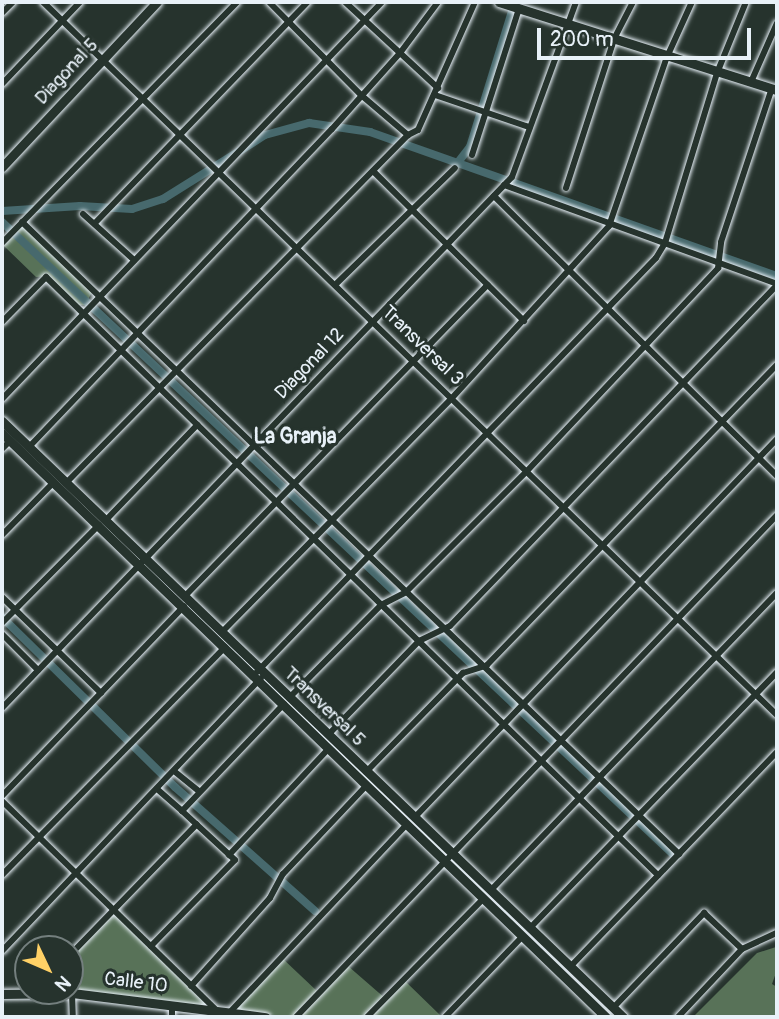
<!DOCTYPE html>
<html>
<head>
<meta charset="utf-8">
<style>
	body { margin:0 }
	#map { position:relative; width:779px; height:1019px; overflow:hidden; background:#26332d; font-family:Pangolin,sans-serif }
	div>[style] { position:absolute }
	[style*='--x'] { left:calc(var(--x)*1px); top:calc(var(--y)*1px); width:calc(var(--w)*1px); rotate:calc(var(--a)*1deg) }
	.green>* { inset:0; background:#587258 }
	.canal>* { height:8px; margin:-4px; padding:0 4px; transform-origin:4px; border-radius:4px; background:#47696d }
	.roads { filter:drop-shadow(0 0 2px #e8f1f8) drop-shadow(0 0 2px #e8f1f8) }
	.street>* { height:6px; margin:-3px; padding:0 3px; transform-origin:3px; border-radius:3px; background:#26332d }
	.secondary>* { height:9px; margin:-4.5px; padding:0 4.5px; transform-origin:4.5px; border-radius:4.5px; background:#26332d }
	span { translate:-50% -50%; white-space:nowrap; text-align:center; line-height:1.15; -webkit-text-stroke:6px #26332d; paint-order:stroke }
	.street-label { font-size:19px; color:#e8f1f8 }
	.neighbourhood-label { font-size:21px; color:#e8f1f8; font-weight:700 }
	.frame { position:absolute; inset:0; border:4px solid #e8f1f8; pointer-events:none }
	.north { position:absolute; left:14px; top:935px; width:70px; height:70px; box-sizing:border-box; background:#26332d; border:2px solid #747f7e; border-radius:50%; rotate:134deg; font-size:19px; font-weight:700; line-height:28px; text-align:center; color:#e8f1f8 }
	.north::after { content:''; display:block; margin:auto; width:24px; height:32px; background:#ffd166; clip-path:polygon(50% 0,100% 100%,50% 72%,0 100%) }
	.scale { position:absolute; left:537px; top:28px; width:214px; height:32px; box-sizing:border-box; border:4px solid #e8f1f8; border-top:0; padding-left:9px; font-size:21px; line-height:24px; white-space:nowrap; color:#e8f1f8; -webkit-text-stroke:5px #26332d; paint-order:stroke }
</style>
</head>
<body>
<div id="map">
	<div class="green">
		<i style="clip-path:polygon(22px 226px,92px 292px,85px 305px,78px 305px,49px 276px,36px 277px,4px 246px)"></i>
		<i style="clip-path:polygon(114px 910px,218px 1011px,70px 991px,70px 955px)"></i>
		<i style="clip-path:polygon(776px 947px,777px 970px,772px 984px,777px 987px,777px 1017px,693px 1017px,757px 953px)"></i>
		<i style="clip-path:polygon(282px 958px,318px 992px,294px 1017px,233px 1011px)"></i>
		<i style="clip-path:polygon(348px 966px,386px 999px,405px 981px,440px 1015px,300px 1017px)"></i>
	</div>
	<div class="canal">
		<i style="--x:459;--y:161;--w:18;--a:-52"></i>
		<i style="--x:470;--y:147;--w:152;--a:-72.8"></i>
		<i style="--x:2;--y:211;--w:78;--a:-3.7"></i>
		<i style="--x:80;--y:206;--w:52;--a:3.3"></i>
		<i style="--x:132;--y:209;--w:33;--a:-18"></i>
		<i style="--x:163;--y:199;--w:120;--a:-32.1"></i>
		<i style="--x:265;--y:135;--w:46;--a:-15.3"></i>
		<i style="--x:309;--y:123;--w:62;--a:8.4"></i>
		<i style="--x:370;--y:132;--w:432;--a:19.5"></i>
		<i style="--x:2;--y:222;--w:925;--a:43.29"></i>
		<i style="--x:2;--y:617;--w:243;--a:44.5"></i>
		<i style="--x:175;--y:787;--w:187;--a:41.5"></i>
	</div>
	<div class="roads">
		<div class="street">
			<i style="--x:43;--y:2;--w:1023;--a:44.17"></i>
			<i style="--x:269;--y:2;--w:131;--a:45.3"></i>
			<i style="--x:361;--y:95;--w:62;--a:40.4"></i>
			<i style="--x:345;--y:2;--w:127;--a:42.8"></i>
			<i style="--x:2;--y:13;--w:16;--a:-45"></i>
			<i style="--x:751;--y:82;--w:64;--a:-66.2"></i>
			<i style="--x:2;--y:84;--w:113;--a:-46.4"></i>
			<i style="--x:435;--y:95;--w:99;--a:18.8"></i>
			<i style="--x:472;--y:155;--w:153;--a:-72.2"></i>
			<i style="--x:373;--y:171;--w:213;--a:44.8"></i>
			<i style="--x:504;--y:185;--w:290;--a:19.9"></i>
			<i style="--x:566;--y:188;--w:157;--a:-72.1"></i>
			<i style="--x:614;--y:39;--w:42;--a:-62.8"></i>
			<i style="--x:494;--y:196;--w:398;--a:44.7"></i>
			<i style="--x:83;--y:214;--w:69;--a:42"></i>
			<i style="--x:22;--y:222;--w:912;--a:43.89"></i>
			<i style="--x:96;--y:222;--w:306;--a:-46.1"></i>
			<i style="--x:2;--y:243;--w:337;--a:-45.7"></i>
			<i style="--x:336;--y:284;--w:166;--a:-44.3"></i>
			<i style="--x:2;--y:322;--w:63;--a:-45.6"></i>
			<i style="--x:46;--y:277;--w:856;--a:44.34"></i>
			<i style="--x:2;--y:399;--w:550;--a:-46.25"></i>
			<i style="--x:29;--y:447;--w:439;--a:-46.4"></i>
			<i style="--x:332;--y:129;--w:102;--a:-48.2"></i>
			<i style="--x:400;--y:53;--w:64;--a:-53.3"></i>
			<i style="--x:2;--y:449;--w:11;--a:-45"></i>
			<i style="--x:66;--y:483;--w:488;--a:-45.5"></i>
			<i style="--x:408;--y:135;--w:11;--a:-27"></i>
			<i style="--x:418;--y:130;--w:140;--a:-66"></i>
			<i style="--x:106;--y:520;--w:132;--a:-46.2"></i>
			<i style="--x:2;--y:535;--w:74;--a:-45.5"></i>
			<i style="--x:185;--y:596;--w:434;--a:-45.8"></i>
			<i style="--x:2;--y:597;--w:138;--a:44.1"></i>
			<i style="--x:2;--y:623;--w:138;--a:-45.3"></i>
			<i style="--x:222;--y:632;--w:328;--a:-45.5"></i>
			<i style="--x:452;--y:398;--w:233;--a:-47.6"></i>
			<i style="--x:609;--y:226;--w:179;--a:-71.1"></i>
			<i style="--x:667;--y:57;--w:60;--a:-65.6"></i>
			<i style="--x:2;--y:634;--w:51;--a:45"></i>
			<i style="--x:254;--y:675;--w:579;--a:-46.05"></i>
			<i style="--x:656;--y:258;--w:17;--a:-59"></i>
			<i style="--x:665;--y:243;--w:178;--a:-73"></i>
			<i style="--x:717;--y:73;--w:77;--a:-67.8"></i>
			<i style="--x:289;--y:698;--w:131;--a:-45.3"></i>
			<i style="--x:381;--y:605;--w:28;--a:-27"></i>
			<i style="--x:406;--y:592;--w:171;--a:-45"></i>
			<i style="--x:527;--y:471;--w:279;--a:-46.7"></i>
			<i style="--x:718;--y:268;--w:26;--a:-83"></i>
			<i style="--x:721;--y:242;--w:162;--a:-71.7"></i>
			<i style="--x:2;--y:708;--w:736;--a:-46.16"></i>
			<i style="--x:512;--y:177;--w:186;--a:-69.9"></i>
			<i style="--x:328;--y:735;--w:131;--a:-45.9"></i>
			<i style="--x:419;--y:641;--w:34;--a:-26"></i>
			<i style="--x:450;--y:626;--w:472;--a:-46.2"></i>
			<i style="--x:174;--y:771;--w:32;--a:39"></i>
			<i style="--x:366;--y:772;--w:139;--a:-45.6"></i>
			<i style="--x:463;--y:673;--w:25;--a:-18"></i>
			<i style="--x:487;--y:665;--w:417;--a:-46"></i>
			<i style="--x:157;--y:789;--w:33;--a:41"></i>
			<i style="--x:2;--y:796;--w:263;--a:-46.2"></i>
			<i style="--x:2;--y:801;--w:299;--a:44.3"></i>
			<i style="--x:415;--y:817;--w:523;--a:-46.24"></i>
			<i style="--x:229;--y:855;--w:146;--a:-46.9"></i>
			<i style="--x:2;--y:875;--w:319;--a:-45.6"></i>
			<i style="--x:491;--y:890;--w:412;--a:-46.1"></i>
			<i style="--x:530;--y:928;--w:356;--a:-46"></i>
			<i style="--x:151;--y:946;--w:120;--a:-45.7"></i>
			<i style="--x:235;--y:860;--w:72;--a:-137.2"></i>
			<i style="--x:182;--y:811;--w:148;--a:-46.4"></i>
			<i style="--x:2;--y:951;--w:376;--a:-46.5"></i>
			<i style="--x:70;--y:955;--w:182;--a:-45.9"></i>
			<i style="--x:570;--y:967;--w:298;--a:-46.1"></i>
			<i style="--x:191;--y:986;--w:118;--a:-48.1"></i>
			<i style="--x:270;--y:898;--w:27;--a:-62"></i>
			<i style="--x:283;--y:874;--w:122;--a:-46.7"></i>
			<i style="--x:72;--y:993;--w:24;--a:88"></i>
			<i style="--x:172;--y:1005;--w:12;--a:90"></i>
			<i style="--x:613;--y:1008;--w:132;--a:-46.2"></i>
			<i style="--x:704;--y:913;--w:52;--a:43.5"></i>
			<i style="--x:230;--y:1012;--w:258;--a:-46.7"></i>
			<i style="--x:296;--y:1017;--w:695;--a:-46.22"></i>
			<i style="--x:367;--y:1017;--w:165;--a:-45.5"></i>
			<i style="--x:445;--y:1017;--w:111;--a:-46.1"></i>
			<i style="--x:678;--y:1017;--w:93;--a:-46.7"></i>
			<i style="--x:742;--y:949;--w:38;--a:-25"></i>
		</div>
		<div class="secondary">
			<i style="--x:499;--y:2;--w:292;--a:17.6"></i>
			<i style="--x:2;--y:167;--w:226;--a:-46.8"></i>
			<i style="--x:2;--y:421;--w:861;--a:43.82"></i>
			<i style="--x:2;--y:433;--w:840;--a:44.04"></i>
			<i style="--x:2;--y:994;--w:70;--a:-0.8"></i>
			<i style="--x:72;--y:993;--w:195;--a:7.1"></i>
		</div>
	</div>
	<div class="street-label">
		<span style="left:67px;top:72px;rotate:-47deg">Diagonal 5</span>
		<span style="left:422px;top:346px;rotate:44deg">Transversal 3</span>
		<span style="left:310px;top:364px;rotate:-46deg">Diagonal 12</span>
		<span style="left:324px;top:707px;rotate:44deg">Transversal 5</span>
		<span style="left:136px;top:983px;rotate:7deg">Calle 10</span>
	</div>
	<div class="neighbourhood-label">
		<span style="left:295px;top:437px">La Granja</span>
	</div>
	<div class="frame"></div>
	<div class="north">N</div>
	<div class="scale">200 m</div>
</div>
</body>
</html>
